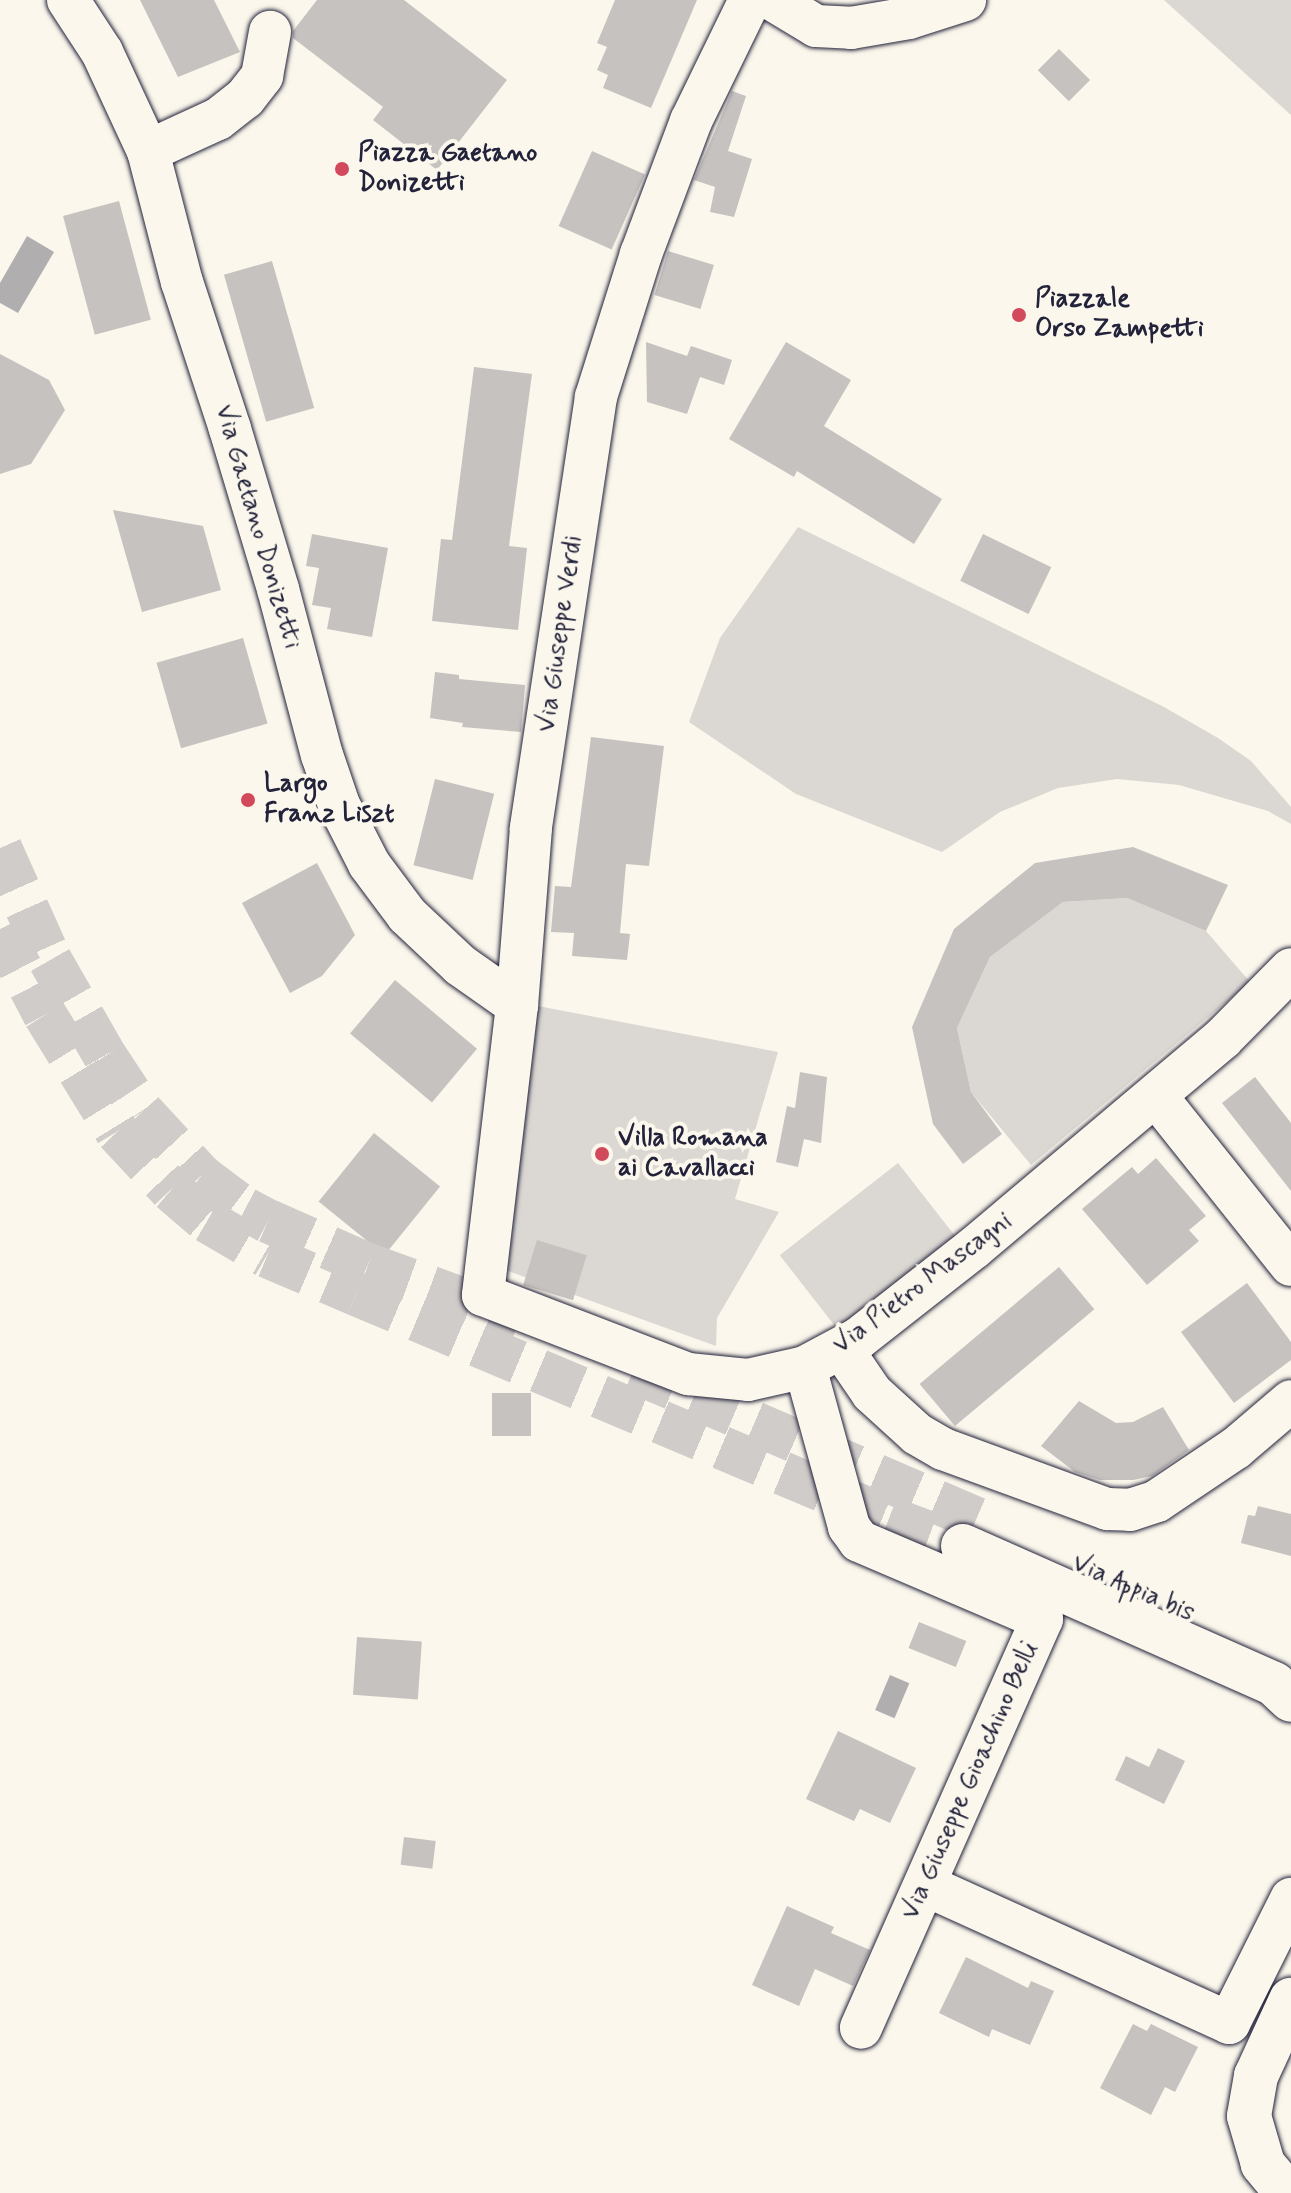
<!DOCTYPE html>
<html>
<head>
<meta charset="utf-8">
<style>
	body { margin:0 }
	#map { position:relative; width:1291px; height:2193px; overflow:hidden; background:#fbf7ec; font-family:Mynerve,sans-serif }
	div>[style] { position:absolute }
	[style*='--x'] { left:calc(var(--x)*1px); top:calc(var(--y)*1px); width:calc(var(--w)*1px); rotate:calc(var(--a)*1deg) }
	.green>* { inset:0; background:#dbd8d3; transform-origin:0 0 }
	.water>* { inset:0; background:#b1aeb0; transform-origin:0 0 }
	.building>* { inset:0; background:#c6c2c0; transform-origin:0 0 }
	.highway-tunnel>* { height:44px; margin-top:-22px; transform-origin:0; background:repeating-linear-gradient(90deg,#d0ccc9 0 44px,transparent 0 66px) }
	.roads { filter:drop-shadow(0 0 2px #22223b) drop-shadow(0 0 2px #22223b) }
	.minor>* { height:42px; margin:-21px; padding:0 21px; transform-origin:21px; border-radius:21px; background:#fbf7ec }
	.highway>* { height:44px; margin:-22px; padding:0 22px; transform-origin:22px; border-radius:22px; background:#fbf7ec }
	.dots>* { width:22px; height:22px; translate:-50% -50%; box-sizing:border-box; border:4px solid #fbf7ec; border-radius:50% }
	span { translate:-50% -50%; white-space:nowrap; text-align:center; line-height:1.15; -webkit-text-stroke:8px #fbf7ec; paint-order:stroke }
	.poi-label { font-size:26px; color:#22223b; font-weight:700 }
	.left { translate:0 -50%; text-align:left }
	.street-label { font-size:26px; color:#22223b }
</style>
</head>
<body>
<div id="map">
	<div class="green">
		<i style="clip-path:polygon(1164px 0,1291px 0,1291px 115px)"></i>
		<i style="clip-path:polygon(798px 527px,1164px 707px,1218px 738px,1251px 761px,1291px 807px,1291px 824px,1268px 811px,1179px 785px,1117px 779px,1058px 788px,1000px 812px,942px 852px,796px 794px,689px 722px,720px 638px)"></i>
		<i style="clip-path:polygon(1127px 898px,1206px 931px,1250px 982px,1031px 1165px,971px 1092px,957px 1028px,990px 957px,1063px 902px)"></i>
		<i style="clip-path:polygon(538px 1006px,778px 1052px,735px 1199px,779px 1212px,717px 1318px,716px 1346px,500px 1268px)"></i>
		<i style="left:898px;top:1163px;width:100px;height:150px;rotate:52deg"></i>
	</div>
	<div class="water">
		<i style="clip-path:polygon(27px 236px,54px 252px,18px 313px,0 303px,0 283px)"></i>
		<i style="left:890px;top:1675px;width:21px;height:38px;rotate:23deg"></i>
	</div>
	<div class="building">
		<i style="clip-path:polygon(140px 0,214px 0,240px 52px,178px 77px)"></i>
		<i style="clip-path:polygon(317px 0,404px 0,507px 80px,437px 170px,373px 120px,383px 107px,293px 38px,293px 31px)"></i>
		<i style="clip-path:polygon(615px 0,697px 0,651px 108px,603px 88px,608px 75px,597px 70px,607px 47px,597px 43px)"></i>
		<i style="left:1059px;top:49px;width:44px;height:30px;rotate:45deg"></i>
		<i style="clip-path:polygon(732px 91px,746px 96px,728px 151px,752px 159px,734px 217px,710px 212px,715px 187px,694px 180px)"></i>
		<i style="left:592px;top:151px;width:58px;height:82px;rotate:24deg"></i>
		<i style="left:119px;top:201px;width:123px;height:58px;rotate:75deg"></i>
		<i style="left:668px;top:251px;width:48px;height:46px;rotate:17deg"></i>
		<i style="left:272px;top:261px;width:153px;height:50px;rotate:74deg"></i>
		<i style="clip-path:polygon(646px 342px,687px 356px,691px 346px,732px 360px,724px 385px,700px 377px,687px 414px,647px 402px)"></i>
		<i style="clip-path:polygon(786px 342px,851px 380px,824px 426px,942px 499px,914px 544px,797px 471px,794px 477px,729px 439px)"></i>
		<i style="clip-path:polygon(0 354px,49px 380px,65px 410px,31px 464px,0 474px)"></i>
		<i style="clip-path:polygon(474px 367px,532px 374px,509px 546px,527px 548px,518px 630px,432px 621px,441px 539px,452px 540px)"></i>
		<i style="clip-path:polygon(113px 510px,203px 526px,221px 590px,142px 612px)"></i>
		<i style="clip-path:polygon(312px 534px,388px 548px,372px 637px,327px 629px,331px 608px,312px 605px,319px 568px,306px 566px)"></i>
		<i style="left:983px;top:534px;width:76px;height:52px;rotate:26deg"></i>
		<i style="left:243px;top:638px;width:89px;height:90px;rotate:74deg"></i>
		<i style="clip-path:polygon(435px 672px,459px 675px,459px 679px,525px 685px,521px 732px,462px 727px,463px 723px,430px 718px)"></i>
		<i style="clip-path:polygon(591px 737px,664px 746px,649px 866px,626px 864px,620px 933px,630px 934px,627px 960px,572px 956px,574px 933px,551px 932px,555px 886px,571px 887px)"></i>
		<i style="left:435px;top:779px;width:61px;height:89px;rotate:14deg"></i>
		<i style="clip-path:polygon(1133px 847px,1228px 885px,1206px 931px,1127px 898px,1063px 902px,990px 957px,957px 1028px,971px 1092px,1002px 1134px,963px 1164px,933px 1124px,912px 1027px,954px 929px,1035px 863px)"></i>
		<i style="clip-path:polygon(317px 863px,355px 935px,322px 976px,290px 993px,242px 903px)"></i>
		<i style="left:395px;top:980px;width:107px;height:70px;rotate:40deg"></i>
		<i style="clip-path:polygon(800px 1072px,827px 1077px,821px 1143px,804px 1139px,798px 1167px,776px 1162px,787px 1106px,795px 1108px)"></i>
		<i style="clip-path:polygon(1255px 1077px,1291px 1123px,1291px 1191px,1222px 1103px)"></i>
		<i style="left:374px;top:1133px;width:85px;height:88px;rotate:39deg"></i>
		<i style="clip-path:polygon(1156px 1158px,1206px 1216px,1189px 1230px,1199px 1241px,1147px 1285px,1082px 1209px,1132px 1167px,1138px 1174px)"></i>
		<i style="left:537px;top:1240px;width:52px;height:47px;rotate:17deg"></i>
		<i style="left:1059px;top:1267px;width:55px;height:182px;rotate:50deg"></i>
		<i style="clip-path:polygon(1247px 1283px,1291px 1342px,1291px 1360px,1234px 1403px,1181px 1332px)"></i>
		<i style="left:492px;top:1393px;width:39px;height:43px"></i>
		<i style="clip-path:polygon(1079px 1401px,1116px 1423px,1133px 1422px,1163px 1407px,1189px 1450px,1152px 1476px,1133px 1480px,1100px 1480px,1075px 1472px,1041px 1446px)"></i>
		<i style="clip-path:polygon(1258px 1506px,1291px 1514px,1291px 1556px,1241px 1543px,1248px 1515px,1255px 1516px)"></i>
		<i style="left:919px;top:1622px;width:51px;height:28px;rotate:22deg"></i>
		<i style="left:357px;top:1637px;width:65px;height:58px;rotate:4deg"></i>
		<i style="clip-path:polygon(838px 1731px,916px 1768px,890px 1823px,860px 1809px,854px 1821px,806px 1799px)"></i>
		<i style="clip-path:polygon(1158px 1748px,1185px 1761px,1164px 1804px,1115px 1780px,1126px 1756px,1149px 1767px)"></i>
		<i style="left:404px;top:1837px;width:32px;height:28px;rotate:7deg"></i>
		<i style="clip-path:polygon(787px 1906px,834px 1927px,831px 1933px,870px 1950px,853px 1986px,815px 1969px,799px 2006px,752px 1985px)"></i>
		<i style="clip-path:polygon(966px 1957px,1028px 1988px,1031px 1981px,1054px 1991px,1030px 2045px,992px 2029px,989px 2037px,939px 2013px)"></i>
		<i style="clip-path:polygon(1133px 2024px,1147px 2031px,1151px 2024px,1198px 2047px,1175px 2092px,1165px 2087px,1151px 2115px,1100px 2088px)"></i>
	</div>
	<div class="highway-tunnel">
		<i style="--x:0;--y:848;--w:123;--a:65.9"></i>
		<i style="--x:50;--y:960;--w:111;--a:60.2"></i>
		<i style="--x:105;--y:1056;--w:67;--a:56.5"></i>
		<i style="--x:142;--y:1112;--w:87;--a:47.3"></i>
		<i style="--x:201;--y:1176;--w:55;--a:36.9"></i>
		<i style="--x:245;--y:1209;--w:26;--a:28"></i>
		<i style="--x:268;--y:1221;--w:109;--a:23.7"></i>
		<i style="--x:368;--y:1265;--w:161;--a:20"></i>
		<i style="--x:0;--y:929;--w:97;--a:62.4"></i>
		<i style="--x:45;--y:1015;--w:137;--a:58.4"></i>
		<i style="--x:117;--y:1132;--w:79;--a:47"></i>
		<i style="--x:171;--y:1190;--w:48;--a:40.7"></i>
		<i style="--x:207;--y:1221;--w:69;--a:30.3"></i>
		<i style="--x:267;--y:1256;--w:97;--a:23.1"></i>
		<i style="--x:356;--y:1294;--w:578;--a:22.8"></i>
		<i style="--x:889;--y:1518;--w:79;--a:20.7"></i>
		<i style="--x:633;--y:1371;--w:374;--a:23.3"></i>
	</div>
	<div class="roads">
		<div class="minor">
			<i style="--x:68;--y:0;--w:62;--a:56.8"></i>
			<i style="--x:102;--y:52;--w:109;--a:65.1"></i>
			<i style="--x:148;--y:151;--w:135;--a:75.5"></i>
			<i style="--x:182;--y:282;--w:155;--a:71.9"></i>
			<i style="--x:230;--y:429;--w:167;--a:73.3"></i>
			<i style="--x:278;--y:589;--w:172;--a:75.2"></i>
			<i style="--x:322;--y:755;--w:53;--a:71.2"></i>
			<i style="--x:339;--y:805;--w:66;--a:63"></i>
			<i style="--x:369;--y:864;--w:64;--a:53.3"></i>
			<i style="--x:407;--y:915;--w:73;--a:43.3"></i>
			<i style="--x:460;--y:965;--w:70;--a:35.1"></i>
			<i style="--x:750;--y:0;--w:135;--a:116"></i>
			<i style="--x:691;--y:121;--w:142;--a:110.6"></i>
			<i style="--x:641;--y:254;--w:150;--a:107.5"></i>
			<i style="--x:596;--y:397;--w:436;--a:98.6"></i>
			<i style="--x:531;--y:828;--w:178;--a:94.5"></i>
			<i style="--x:517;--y:1005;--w:292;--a:96.7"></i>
			<i style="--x:483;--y:1295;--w:220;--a:21.1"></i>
			<i style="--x:688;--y:1374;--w:60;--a:5.7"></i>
			<i style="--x:748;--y:1380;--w:58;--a:-12.8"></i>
			<i style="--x:805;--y:1367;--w:61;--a:-28.2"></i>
			<i style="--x:859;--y:1338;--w:147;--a:-38.1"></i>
			<i style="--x:975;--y:1247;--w:323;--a:-40.1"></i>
			<i style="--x:1222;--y:1039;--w:98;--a:-45.4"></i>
			<i style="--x:773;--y:0;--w:50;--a:31.2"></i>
			<i style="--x:816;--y:26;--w:35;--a:3"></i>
			<i style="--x:851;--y:28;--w:59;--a:-9.8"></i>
			<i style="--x:909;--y:18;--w:59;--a:-17.8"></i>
			<i style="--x:148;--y:151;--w:77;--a:-24.6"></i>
			<i style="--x:218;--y:119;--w:34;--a:-38"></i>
			<i style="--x:245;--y:98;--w:28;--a:-52"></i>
			<i style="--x:262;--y:76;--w:45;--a:-79.7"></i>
			<i style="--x:1156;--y:1096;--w:216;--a:51.4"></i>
			<i style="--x:842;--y:1349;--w:53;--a:55.7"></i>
			<i style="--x:872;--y:1393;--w:61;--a:42.3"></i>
			<i style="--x:917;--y:1434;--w:30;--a:30"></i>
			<i style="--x:943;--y:1449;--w:175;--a:20.1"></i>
			<i style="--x:1107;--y:1509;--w:23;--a:2"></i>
			<i style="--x:1130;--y:1510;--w:28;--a:-18"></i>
			<i style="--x:1157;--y:1501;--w:95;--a:-33.9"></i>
			<i style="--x:1236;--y:1448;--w:72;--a:-40.5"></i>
			<i style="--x:805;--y:1367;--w:166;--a:74.6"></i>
			<i style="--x:849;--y:1527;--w:17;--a:54"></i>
			<i style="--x:859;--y:1541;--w:199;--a:23.1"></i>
			<i style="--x:1042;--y:1619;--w:447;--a:113.9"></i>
			<i style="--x:925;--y:1885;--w:334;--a:24.4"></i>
			<i style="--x:1229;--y:2023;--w:139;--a:-63.4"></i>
		</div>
		<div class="highway">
			<i style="--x:963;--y:1546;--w:340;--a:23.9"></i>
			<i style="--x:1274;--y:1684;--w:23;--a:43"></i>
			<i style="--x:1287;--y:2193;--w:38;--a:-130"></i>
			<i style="--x:1263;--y:2164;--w:50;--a:-106.3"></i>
			<i style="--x:1249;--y:2116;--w:41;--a:-80.1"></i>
			<i style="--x:1256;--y:2076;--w:84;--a:-65.3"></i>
		</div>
	</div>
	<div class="dots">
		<i style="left:342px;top:169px;background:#d1495b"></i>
		<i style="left:1019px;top:315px;background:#d1495b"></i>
		<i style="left:248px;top:800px;background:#d1495b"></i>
		<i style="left:602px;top:1154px;background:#d1495b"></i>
	</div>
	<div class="poi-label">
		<span class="left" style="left:358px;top:169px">Piazza Gaetano<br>Donizetti</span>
		<span class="left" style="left:1035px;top:315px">Piazzale<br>Orso Zampetti</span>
		<span class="left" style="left:264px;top:800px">Largo<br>Franz Liszt</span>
		<span class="left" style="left:618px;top:1154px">Villa Romana<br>ai Cavallacci</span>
	</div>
	<div class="street-label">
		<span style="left:257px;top:527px;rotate:74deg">Via Gaetano Donizetti</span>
		<span style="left:561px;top:634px;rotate:-82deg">Via Giuseppe Verdi</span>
		<span style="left:923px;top:1284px;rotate:-37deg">Via Pietro Mascagni</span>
		<span style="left:1133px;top:1589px;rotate:24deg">Via Appia bis</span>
		<span style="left:971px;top:1781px;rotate:-66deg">Via Giuseppe Gioachino Belli</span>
	</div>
</div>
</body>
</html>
